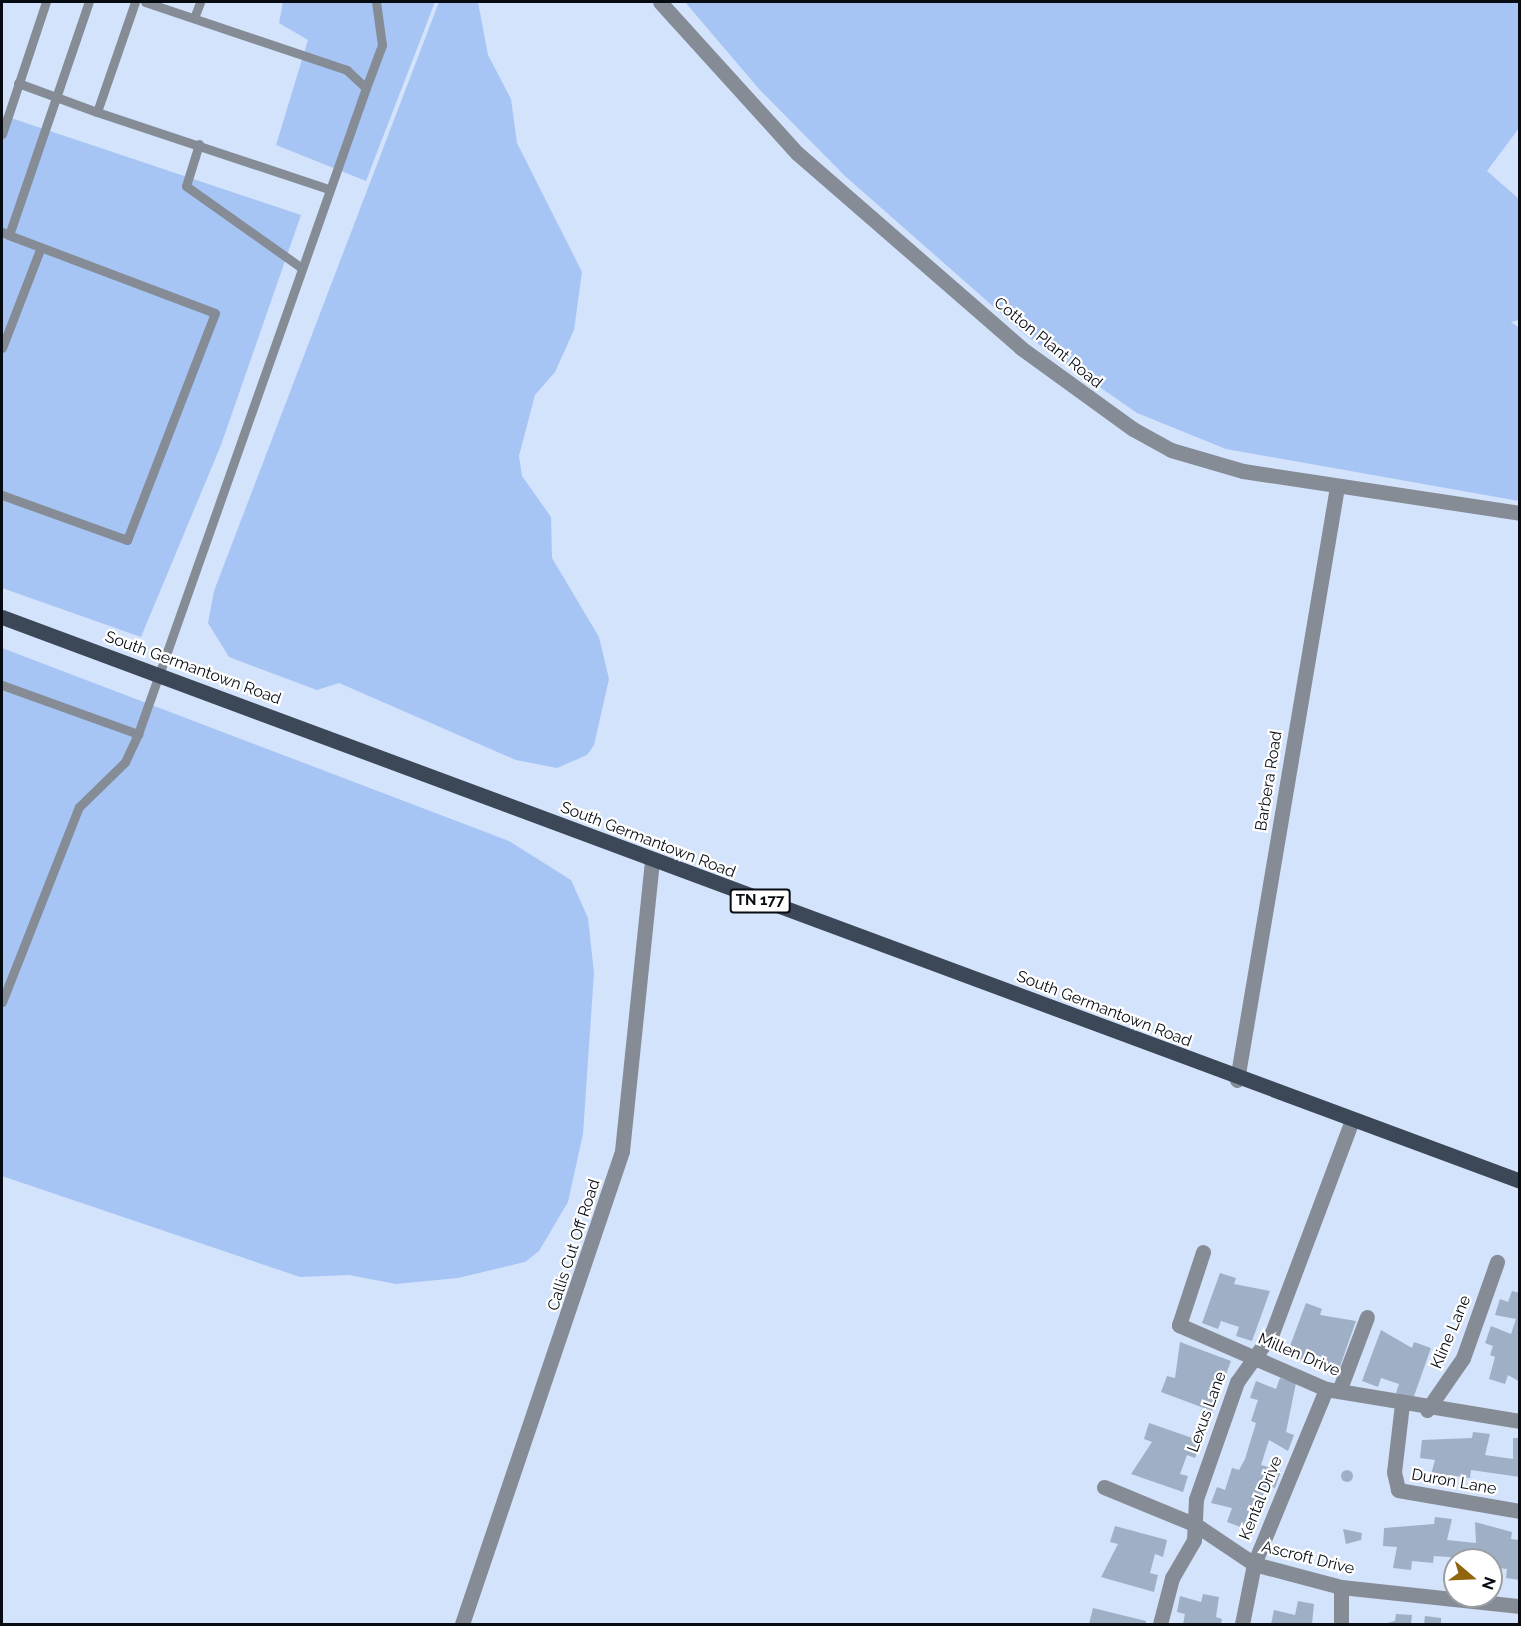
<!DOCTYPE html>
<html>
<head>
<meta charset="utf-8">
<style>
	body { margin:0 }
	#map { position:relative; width:1521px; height:1626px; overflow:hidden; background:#d3e3fc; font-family:Raleway,sans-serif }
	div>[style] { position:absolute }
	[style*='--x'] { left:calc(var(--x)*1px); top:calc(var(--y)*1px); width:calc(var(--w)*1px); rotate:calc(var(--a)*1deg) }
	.green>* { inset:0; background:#a7c5f4 }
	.building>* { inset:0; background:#9fafc6 }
	.round { border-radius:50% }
	.service>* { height:9px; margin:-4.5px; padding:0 4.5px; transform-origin:4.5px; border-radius:4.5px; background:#858c96 }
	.minor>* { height:15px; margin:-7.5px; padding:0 7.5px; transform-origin:7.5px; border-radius:7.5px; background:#858c96 }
	.tertiary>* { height:15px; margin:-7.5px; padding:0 7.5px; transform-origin:7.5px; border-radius:7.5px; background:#858c96 }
	.primary>* { height:15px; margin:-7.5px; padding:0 7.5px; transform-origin:7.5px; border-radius:7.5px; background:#3c4758 }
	span { translate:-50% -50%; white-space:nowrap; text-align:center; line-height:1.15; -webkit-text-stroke:4.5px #fff; paint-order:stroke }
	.shield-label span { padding:2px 4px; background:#fff; border:2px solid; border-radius:4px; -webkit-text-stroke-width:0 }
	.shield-label { font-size:15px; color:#070c13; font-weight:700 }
	.street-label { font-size:16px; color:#070c13 }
	.frame { position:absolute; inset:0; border:3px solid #070c13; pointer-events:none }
	.north { position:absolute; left:1443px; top:1548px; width:60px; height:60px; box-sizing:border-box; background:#fff; border:2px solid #9c9ea1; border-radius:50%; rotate:109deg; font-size:16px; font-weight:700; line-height:24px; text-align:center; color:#070c13 }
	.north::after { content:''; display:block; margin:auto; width:21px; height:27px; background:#90650d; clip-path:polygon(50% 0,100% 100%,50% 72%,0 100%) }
</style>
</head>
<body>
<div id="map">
	<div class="green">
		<i style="clip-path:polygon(283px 2px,435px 2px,366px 181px,276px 145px,308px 40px,279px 23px)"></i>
		<i style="clip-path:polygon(439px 2px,478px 2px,488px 55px,511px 99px,517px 143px,582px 272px,574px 330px,555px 372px,535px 395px,519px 456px,522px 476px,551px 517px,552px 558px,599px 637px,609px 679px,594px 745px,587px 755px,557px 768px,516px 760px,339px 683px,317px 690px,229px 657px,208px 623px,214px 591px)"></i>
		<i style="clip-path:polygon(685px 2px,1519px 2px,1519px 128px,1487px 171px,1519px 199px,1519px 320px,1511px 322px,1519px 328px,1519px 501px,1226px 449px,1137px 413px,1028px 337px,845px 176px,759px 89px)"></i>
		<i style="clip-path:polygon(2px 115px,301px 215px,221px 445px,141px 637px,2px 588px)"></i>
		<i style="clip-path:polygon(2px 648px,509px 841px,571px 880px,588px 918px,594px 973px,583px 1134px,568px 1202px,539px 1251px,525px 1262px,458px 1278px,396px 1284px,349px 1275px,300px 1277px,2px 1176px)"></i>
	</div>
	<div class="building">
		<i style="clip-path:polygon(1220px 1273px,1236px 1278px,1234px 1284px,1270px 1291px,1252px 1341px,1236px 1336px,1239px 1327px,1221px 1321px,1218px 1329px,1202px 1323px)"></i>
		<i style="clip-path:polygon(1512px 1291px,1520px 1293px,1520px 1382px,1508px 1375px,1505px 1384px,1489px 1379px,1495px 1357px,1490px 1355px,1493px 1346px,1485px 1343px,1491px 1326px,1511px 1334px,1516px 1319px,1495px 1315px,1500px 1299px,1508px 1302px)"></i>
		<i style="clip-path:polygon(1306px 1303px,1322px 1309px,1320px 1315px,1356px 1321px,1338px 1372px,1321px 1366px,1325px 1358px,1307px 1352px,1303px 1360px,1287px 1354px)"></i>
		<i style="clip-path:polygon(1381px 1330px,1412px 1348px,1414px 1342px,1431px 1348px,1413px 1399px,1396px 1393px,1399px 1384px,1381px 1378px,1378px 1387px,1362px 1381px)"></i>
		<i style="clip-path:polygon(1180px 1342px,1231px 1361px,1225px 1377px,1217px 1374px,1210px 1392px,1218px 1395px,1212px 1411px,1161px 1392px,1167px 1376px,1175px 1378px)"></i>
		<i style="clip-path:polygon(1280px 1378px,1296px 1383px,1286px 1432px,1294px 1435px,1288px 1451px,1269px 1440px,1261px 1465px,1281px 1471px,1275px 1488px,1267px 1485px,1260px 1505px,1254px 1502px,1243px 1528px,1227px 1522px,1232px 1508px,1211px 1503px,1217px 1487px,1225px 1490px,1232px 1468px,1239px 1470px,1245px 1459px,1256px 1423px,1251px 1421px,1258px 1400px,1250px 1398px,1256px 1381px,1276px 1389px)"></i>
		<i style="clip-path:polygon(1149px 1423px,1201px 1441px,1195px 1458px,1187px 1455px,1180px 1474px,1188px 1476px,1183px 1492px,1131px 1474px,1152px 1442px,1144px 1439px)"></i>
		<i style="clip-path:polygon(1473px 1432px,1490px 1434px,1485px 1455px,1513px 1459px,1513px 1438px,1520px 1438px,1520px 1477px,1471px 1470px,1470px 1478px,1449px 1475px,1447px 1484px,1429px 1482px,1435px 1460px,1420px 1458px,1422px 1440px,1472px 1438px)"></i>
		<i class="round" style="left:1341px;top:1470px;width:12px;height:12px"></i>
		<i style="clip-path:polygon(1435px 1517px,1452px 1519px,1447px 1540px,1476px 1543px,1475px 1522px,1512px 1532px,1511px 1539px,1520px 1540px,1520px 1580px,1506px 1578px,1507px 1569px,1491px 1567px,1491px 1560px,1434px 1556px,1433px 1563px,1412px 1561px,1411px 1570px,1393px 1568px,1397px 1547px,1383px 1546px,1384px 1528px,1434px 1524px)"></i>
		<i style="clip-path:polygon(1115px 1526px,1167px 1540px,1163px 1557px,1155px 1554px,1150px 1573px,1158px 1575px,1154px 1592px,1101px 1577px,1118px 1544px,1110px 1542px)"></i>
		<i style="clip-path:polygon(1343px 1529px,1362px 1533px,1361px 1540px,1346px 1544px)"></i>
		<i style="clip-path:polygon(1203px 1594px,1219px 1597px,1216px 1617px,1222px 1619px,1221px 1624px,1183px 1624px,1185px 1614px,1177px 1612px,1180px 1596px,1201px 1602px)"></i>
		<i style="clip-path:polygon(1298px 1601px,1314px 1604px,1312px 1624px,1271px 1624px,1274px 1610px,1295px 1615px)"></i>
		<i style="clip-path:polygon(1093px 1608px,1146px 1621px,1146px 1624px,1089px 1624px)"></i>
		<i style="clip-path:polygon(1396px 1614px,1412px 1615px,1411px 1624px,1384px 1624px,1395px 1621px)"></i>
		<i style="clip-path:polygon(1425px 1616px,1441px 1618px,1441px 1624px,1424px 1624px)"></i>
	</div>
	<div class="service">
		<i style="--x:135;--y:2;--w:116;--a:109.1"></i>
		<i style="--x:97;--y:112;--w:244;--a:18.4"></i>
		<i style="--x:194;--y:18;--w:17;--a:-69"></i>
		<i style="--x:18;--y:83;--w:84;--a:20.2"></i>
		<i style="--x:366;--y:88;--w:46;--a:-69.6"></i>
		<i style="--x:382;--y:45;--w:43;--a:-97.9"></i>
		<i style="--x:2;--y:134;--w:139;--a:-71.6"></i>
		<i style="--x:199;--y:144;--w:44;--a:107.2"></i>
		<i style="--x:186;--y:186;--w:142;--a:35.3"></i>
		<i style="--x:2;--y:232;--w:8;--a:23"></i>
		<i style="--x:9;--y:235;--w:246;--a:-71.1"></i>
		<i style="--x:2;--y:348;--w:108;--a:-68.9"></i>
		<i style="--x:2;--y:495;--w:133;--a:19.8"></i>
		<i style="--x:127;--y:540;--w:243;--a:-68.8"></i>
		<i style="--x:215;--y:313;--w:220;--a:-159.3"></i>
		<i style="--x:2;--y:685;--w:145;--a:19.8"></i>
		<i style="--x:2;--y:1002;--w:210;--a:-68.5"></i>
		<i style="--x:79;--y:807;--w:64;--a:-44.4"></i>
		<i style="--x:125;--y:762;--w:31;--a:-65"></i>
		<i style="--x:138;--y:734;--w:685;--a:-70.56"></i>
		<i style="--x:366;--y:88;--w:26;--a:-137"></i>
		<i style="--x:347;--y:70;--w:213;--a:-161.4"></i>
	</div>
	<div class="minor">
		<i style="--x:1237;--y:1080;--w:601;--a:-80.43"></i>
		<i style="--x:1203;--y:1252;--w:77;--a:108.2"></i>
		<i style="--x:1179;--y:1325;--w:160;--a:23.5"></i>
		<i style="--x:1326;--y:1389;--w:197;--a:9.4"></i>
		<i style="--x:1339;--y:1391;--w:79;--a:-69.3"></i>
		<i style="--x:1402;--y:1404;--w:68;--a:96.7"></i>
		<i style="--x:1394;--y:1472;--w:18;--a:77"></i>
		<i style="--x:1398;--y:1490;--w:124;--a:9.8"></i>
		<i style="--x:1427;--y:1410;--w:63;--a:-55.3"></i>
		<i style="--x:1463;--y:1358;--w:102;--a:-70.5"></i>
		<i style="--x:1104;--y:1487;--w:100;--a:22.4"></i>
		<i style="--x:1196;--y:1525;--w:70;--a:33.9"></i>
		<i style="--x:1254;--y:1564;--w:90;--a:14.8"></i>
		<i style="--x:1341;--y:1587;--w:180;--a:6.1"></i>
		<i style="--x:462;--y:1624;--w:499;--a:-71.3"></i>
		<i style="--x:622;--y:1151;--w:292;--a:-84.1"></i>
		<i style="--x:1160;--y:1624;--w:48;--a:-75.4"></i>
		<i style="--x:1172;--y:1578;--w:44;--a:-59.9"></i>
		<i style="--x:1194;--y:1540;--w:41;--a:-87.2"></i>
		<i style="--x:1196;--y:1499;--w:124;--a:-70.7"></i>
		<i style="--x:1237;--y:1382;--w:60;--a:-54.5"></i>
		<i style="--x:1272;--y:1333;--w:228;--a:-69.4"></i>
		<i style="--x:1242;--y:1624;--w:61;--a:-78.7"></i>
		<i style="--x:1254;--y:1564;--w:189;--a:-67.6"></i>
		<i style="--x:1341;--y:1624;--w:37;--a:-90"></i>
	</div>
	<div class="tertiary">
		<i style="--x:660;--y:2;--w:204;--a:47.8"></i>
		<i style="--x:797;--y:153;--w:297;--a:41"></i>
		<i style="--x:1021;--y:348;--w:138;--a:35.9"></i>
		<i style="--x:1133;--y:429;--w:43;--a:28.9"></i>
		<i style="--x:1171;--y:450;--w:75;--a:16.3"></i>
		<i style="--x:1243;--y:471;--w:280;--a:8.6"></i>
	</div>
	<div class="primary">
		<i style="--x:2;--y:617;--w:1619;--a:20.38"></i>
	</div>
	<div class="shield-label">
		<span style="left:760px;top:901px">TN 177</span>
	</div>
	<div class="street-label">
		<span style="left:1048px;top:343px;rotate:39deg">Cotton Plant Road</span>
		<span style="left:193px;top:668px;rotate:20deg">South Germantown Road</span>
		<span style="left:1269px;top:781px;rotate:-81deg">Barbera Road</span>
		<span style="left:648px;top:840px;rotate:21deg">South Germantown Road</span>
		<span style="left:1104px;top:1009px;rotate:21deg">South Germantown Road</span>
		<span style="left:574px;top:1245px;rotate:-72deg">Callis Cut Off Road</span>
		<span style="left:1451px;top:1332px;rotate:-67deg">Kline Lane</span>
		<span style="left:1299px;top:1355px;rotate:23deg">Millen Drive</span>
		<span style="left:1207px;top:1412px;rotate:-70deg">Lexus Lane</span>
		<span style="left:1454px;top:1482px;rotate:10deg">Duron Lane</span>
		<span style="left:1261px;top:1498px;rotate:-68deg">Kental Drive</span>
		<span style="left:1308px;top:1558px;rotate:14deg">Ascroft Drive</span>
	</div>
	<div class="frame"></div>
	<div class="north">N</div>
</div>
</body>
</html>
